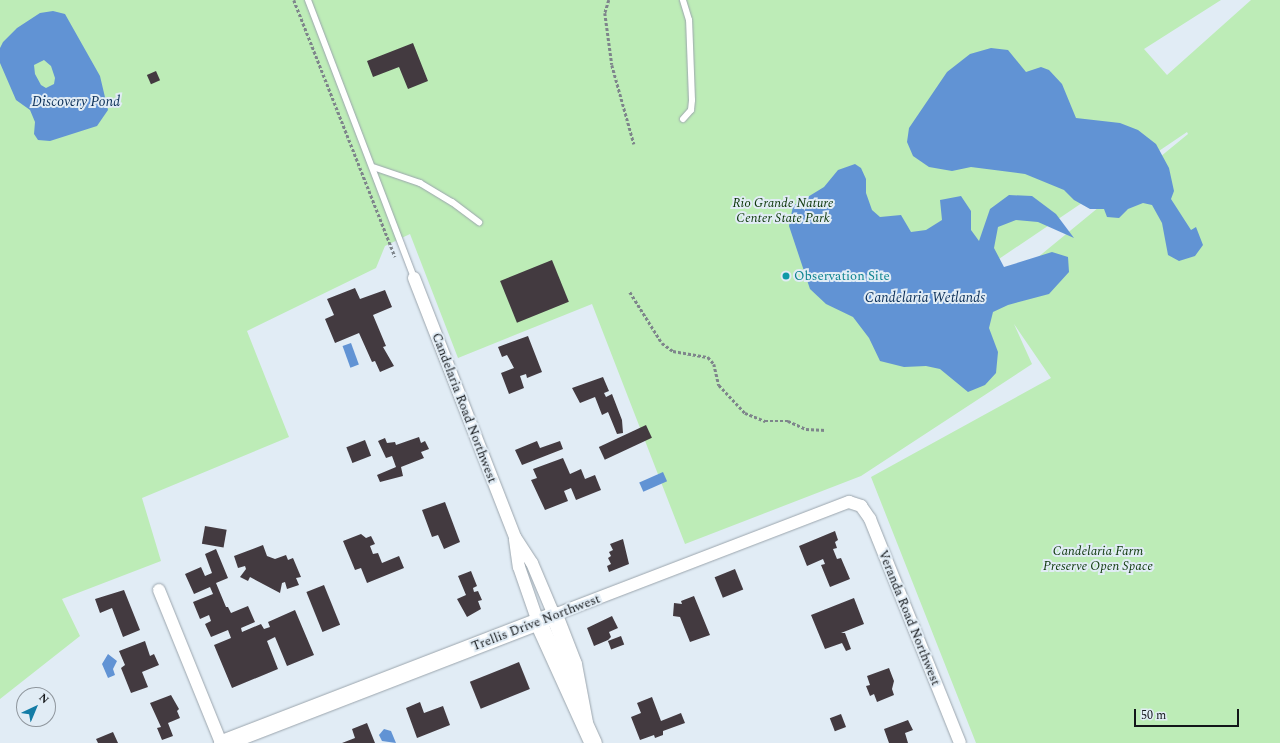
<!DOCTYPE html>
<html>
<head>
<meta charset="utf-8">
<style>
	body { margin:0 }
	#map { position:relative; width:1280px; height:743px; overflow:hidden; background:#e1ecf5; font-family:Spectral,serif }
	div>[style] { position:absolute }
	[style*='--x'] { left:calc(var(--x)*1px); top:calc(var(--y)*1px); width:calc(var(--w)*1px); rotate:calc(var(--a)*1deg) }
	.green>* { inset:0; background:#bdecb7 }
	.water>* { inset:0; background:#6193d4; transform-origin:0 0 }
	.building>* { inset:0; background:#433a40; transform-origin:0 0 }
	.path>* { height:2.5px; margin-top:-1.25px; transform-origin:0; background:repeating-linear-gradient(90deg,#7e858b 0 3px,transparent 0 5px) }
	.roads { filter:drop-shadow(0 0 1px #9ba5ad) drop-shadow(0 0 1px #9ba5ad) }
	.lane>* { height:6px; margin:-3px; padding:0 3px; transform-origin:3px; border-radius:3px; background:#fff }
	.street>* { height:12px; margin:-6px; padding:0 6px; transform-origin:6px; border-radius:6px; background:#fff }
	.secondary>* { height:17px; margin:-8.5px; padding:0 8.5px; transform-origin:8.5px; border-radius:8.5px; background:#fff }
	.dots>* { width:11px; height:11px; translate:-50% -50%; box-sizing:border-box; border:2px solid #e1ecf5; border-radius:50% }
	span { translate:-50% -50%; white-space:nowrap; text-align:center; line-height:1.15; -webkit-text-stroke:4px #e1ecf5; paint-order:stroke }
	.park-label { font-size:13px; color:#0c3609; font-style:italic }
	.culture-label { font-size:13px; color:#0d838f }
	.left { translate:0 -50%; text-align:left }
	.street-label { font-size:13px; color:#131619 }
	.water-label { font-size:14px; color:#0a2e57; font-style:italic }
	.north { position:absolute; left:16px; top:687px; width:40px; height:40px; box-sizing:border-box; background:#e1ecf5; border:1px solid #8f969d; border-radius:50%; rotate:44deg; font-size:11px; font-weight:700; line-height:16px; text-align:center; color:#131619 }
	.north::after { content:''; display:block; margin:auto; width:14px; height:18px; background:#147ca6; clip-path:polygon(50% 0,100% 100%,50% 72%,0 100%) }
	.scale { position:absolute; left:1134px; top:709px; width:105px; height:18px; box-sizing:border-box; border:2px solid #131619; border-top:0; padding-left:5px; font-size:12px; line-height:14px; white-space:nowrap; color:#131619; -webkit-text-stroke:3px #e1ecf5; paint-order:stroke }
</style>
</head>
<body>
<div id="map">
	<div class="green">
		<i style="clip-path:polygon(evenodd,0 0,1221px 0,1144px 49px,1167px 75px,1251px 0,1280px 0,1280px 743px,976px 743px,871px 477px,1051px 378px,1014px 324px,1032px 364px,861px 476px,685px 544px,592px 304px,458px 358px,410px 234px,385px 246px,376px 268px,247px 331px,289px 437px,142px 498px,161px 561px,62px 599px,80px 636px,0 699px,0 0,1187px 132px,1188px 134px,998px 290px,987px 267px,1187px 132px)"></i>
	</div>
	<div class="water">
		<i style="clip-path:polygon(evenodd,53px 11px,65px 14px,100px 76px,108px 110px,97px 126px,50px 141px,38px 140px,34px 134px,35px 122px,30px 110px,16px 100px,0 63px,0 48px,3px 42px,17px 28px,40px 13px,53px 11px,44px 60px,51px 66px,55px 78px,54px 84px,46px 88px,41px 85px,35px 74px,34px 65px,44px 60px)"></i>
		<i style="clip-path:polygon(991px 48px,1008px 50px,1026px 72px,1041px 67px,1049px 70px,1062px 84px,1076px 118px,1120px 123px,1138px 130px,1156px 144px,1169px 168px,1174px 191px,1171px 199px,1191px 230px,1196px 227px,1203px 245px,1195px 256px,1179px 261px,1168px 255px,1162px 223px,1152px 205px,1143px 203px,1128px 209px,1119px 218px,1107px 217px,1104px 209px,1090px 209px,1074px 200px,1064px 190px,1025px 174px,971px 167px,952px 171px,929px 167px,913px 156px,907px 142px,909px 128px,947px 72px,970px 54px)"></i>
		<i style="clip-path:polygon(855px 164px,861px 168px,866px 179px,866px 193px,872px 210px,880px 217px,901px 215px,911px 232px,926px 230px,942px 220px,940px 200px,961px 196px,971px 211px,971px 230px,979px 241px,990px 209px,1009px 195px,1032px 196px,1056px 214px,1074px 238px,1038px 222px,1016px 220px,998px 227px,994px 248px,1004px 267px,1052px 252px,1068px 257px,1069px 272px,1049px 294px,1008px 305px,993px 312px,989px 328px,998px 352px,996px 373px,985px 385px,968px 392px,940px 369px,926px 366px,904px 367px,880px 361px,869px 338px,853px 317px,826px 304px,810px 289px,789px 226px,793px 206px,824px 187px,838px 170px)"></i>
		<i style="left:351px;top:343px;width:23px;height:9px;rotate:70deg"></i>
		<i style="left:663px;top:472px;width:10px;height:26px;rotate:66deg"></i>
		<i style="clip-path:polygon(108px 654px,117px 661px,113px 669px,115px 675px,108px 678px,102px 664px)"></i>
		<i style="clip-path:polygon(384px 729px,391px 731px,396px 743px,382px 741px,379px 735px)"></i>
	</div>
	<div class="building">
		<i style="clip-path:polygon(413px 43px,428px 81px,408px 89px,399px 67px,373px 77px,367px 61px)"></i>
		<i style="left:156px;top:71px;width:10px;height:10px;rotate:66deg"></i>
		<i style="left:552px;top:260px;width:45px;height:56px;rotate:68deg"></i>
		<i style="clip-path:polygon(355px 288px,360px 299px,385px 290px,392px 307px,373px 315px,386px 346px,383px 347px,394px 366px,380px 372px,375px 361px,372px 362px,359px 333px,335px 343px,325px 319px,334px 315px,327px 299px)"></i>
		<i style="clip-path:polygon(528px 336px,542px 372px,527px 378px,526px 374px,520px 376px,524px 388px,509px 394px,501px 373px,514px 368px,507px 355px,502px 357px,498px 347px)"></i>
		<i style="clip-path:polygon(603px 377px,609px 391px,604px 393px,606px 397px,612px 394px,622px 420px,623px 433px,617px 434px,608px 412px,602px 415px,595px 397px,580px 403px,572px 388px)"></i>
		<i style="left:646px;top:425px;width:14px;height:52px;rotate:65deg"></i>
		<i style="clip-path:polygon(419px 437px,421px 443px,425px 441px,429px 449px,421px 452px,424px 458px,401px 467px,403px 476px,380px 482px,377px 475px,396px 467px,392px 456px,386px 458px,378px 441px,385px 438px,387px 443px,395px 442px,396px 445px)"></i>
		<i style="left:365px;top:440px;width:17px;height:20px;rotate:69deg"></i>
		<i style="clip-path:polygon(537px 441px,540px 448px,560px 441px,563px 449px,522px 465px,515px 450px)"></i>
		<i style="clip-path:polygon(563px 458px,570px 474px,581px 469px,585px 479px,595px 475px,601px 490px,576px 500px,571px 488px,564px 491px,568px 501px,545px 510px,531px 480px,537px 478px,533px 469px)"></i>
		<i style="clip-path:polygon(445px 502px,460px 542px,444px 549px,438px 535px,432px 537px,422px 510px)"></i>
		<i style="left:205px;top:526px;width:22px;height:18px;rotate:10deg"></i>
		<i style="clip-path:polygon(835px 531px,838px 540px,835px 542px,837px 548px,833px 549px,837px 559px,841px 558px,850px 579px,830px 587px,821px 565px,825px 564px,823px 559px,807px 566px,799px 546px)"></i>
		<i style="clip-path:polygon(361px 534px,366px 538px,371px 536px,375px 544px,370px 546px,373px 554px,378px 553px,382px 563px,399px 556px,404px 568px,367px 583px,361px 568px,355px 570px,343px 541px)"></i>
		<i style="clip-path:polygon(623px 539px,629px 564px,609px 572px,607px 566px,611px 564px,608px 558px,611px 556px,609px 552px,613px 550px,610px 544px)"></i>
		<i style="clip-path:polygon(263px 545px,267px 556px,275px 559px,286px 555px,288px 560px,293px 558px,301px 577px,296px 578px,299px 585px,287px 589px,285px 582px,282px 583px,280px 593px,250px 577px,248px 581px,240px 577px,246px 569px,245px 566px,238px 568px,234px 556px)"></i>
		<i style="clip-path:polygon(216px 549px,228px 578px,216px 583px,226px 607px,228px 607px,231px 613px,248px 606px,255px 622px,241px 628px,242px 632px,261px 624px,264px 629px,270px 627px,268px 622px,295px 610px,314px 655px,287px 666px,275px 637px,267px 641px,278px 669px,232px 688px,214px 645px,231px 638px,228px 630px,211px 637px,205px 624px,211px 621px,209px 615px,200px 619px,193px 602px,213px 594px,210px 587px,194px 594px,185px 574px,201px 567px,205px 576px,212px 573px,205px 554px)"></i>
		<i style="left:735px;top:569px;width:22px;height:22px;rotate:68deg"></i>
		<i style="clip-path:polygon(471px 571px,477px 586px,473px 588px,474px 592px,478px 591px,482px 600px,478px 601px,481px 609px,467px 617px,457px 599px,466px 595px,458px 576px)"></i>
		<i style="left:324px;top:585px;width:43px;height:19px;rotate:68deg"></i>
		<i style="clip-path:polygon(124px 590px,140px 630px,123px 637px,112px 608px,100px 613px,95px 599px)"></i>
		<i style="clip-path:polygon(694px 596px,710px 635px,690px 642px,680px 617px,673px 616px,674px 603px,682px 604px,681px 601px)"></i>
		<i style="clip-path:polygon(854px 598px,864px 624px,841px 633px,845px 633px,851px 649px,846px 651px,842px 643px,825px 649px,811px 615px)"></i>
		<i style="clip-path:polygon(612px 616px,618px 628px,609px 632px,611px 637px,608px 640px,594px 646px,587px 628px)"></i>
		<i style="left:621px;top:636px;width:9px;height:14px;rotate:69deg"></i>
		<i style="clip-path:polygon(145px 641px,150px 656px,154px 654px,159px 665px,142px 672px,148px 687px,131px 693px,121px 668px,125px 665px,119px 651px)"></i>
		<i style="left:519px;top:662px;width:29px;height:53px;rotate:68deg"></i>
		<i style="clip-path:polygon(889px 668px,894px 681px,892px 689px,894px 695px,877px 702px,874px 694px,870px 696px,866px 686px,870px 685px,867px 676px)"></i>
		<i style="clip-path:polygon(171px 695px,179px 709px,177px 711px,180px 718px,168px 723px,173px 736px,162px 740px,157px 728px,161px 727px,150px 703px)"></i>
		<i style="clip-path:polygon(652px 697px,661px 721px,681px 713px,685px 723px,663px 731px,663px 735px,655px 738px,654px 735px,640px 740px,631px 717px,641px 713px,637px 703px)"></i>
		<i style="clip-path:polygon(420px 702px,424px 713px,443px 706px,450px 725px,417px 738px,406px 708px)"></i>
		<i style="left:841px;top:714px;width:14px;height:12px;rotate:69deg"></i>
		<i style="clip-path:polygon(908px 720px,913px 730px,905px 733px,908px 743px,889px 743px,884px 729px)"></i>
		<i style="clip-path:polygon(367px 723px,375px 743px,342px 743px,355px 738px,352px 729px)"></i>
		<i style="clip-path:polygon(113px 732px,118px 743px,98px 743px,96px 739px)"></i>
	</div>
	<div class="path">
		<i style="--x:294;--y:0;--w:276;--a:68.5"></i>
		<i style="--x:609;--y:0;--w:14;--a:107"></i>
		<i style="--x:605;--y:13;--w:52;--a:82.3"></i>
		<i style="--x:612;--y:65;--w:82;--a:74.4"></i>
		<i style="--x:630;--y:292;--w:60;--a:57.9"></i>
		<i style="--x:662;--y:343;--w:14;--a:36"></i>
		<i style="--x:673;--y:351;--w:36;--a:10"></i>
		<i style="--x:708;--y:357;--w:9;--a:49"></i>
		<i style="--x:714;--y:364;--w:22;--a:77"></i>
		<i style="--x:719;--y:385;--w:38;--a:47"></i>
		<i style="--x:745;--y:413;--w:22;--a:22"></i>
		<i style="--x:765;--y:421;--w:23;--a:0"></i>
		<i style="--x:788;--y:421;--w:20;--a:24"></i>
		<i style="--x:806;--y:429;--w:20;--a:3"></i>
	</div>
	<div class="roads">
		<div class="lane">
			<i style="--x:308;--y:0;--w:298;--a:69.1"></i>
			<i style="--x:683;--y:119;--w:12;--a:-48"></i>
			<i style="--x:691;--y:110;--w:10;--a:-84"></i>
			<i style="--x:692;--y:100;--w:80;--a:-92.1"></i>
			<i style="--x:689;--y:20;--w:21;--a:-107"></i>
			<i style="--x:373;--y:167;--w:50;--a:18.8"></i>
			<i style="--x:420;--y:183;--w:37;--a:31"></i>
			<i style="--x:452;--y:202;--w:34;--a:37"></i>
		</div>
		<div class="street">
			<i style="--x:414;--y:278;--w:278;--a:68.7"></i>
			<i style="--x:515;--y:537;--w:31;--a:57"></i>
			<i style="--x:532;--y:563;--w:56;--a:67.1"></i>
			<i style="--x:554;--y:615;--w:316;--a:-21"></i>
			<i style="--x:849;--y:502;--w:13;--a:18"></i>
			<i style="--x:861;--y:506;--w:16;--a:55"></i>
			<i style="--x:870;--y:519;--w:241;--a:68.1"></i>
			<i style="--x:515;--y:540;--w:27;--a:82"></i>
			<i style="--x:519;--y:567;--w:58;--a:70.9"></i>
			<i style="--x:159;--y:590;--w:165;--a:67.9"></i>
		</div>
		<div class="secondary">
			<i style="--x:538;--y:622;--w:133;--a:65.6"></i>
			<i style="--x:222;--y:743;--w:356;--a:-21.1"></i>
			<i style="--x:554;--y:615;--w:53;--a:68.8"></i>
			<i style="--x:573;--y:664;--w:59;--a:79.3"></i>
		</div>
	</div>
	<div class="dots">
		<i style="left:786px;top:276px;background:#0f9aa8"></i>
	</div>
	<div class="park-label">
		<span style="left:783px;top:211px">Rio Grande Nature<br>Center State Park</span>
		<span style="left:1098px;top:559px">Candelaria Farm<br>Preserve Open Space</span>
	</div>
	<div class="culture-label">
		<span class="left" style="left:794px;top:276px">Observation Site</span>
	</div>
	<div class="street-label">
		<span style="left:464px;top:408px;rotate:69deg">Candelaria Road Northwest</span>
		<span style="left:909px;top:618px;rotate:68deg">Veranda Road Northwest</span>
		<span style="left:536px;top:623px;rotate:-21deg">Trellis Drive Northwest</span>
	</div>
	<div class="water-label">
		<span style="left:76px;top:102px">Discovery Pond</span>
		<span style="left:925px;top:298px">Candelaria Wetlands</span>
	</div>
	<div class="north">N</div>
	<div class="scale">50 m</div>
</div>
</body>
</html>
